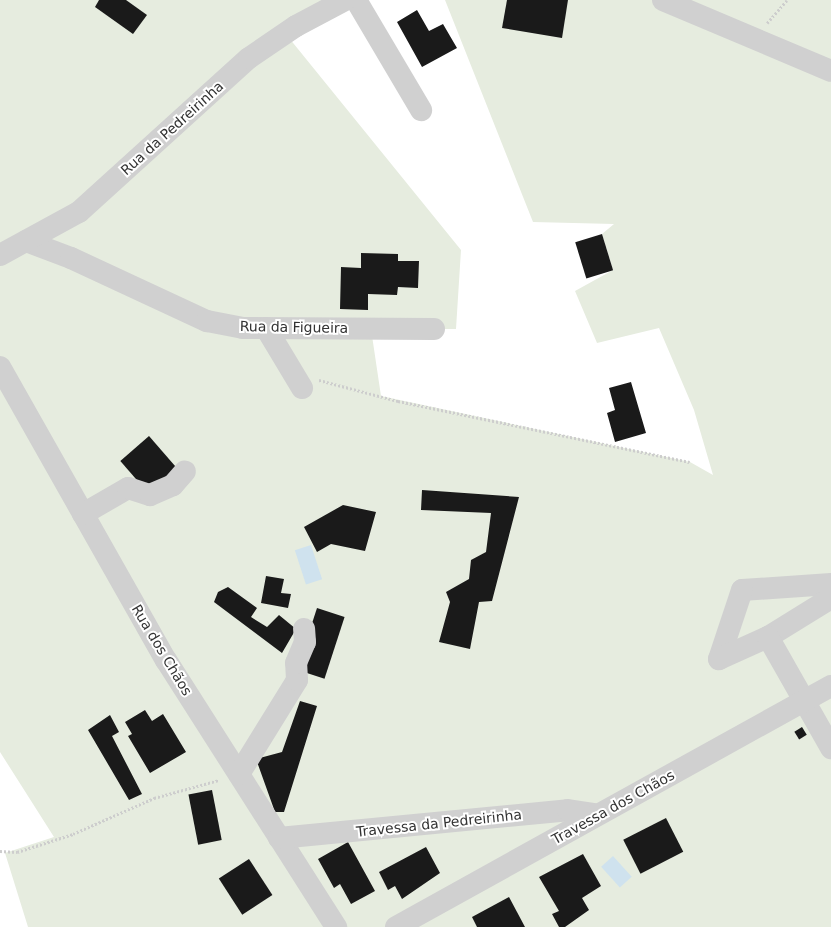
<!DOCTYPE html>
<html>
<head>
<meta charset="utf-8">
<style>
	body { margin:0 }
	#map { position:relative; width:831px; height:927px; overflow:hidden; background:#fff; font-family:"DejaVu Sans",sans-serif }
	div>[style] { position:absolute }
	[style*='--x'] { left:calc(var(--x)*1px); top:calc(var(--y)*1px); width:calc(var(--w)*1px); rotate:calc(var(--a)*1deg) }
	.green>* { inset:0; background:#e6ecdf }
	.water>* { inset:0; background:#cfe2ee; transform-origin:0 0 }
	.building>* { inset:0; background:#1a1a1a; transform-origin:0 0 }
	.path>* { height:2.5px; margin-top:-1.25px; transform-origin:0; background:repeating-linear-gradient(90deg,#cdcdcd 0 2px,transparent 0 4px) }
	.minor>* { height:22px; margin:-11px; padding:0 11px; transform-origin:11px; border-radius:11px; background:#d0d0d0 }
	span { translate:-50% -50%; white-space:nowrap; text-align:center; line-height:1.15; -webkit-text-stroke:4px #fff; paint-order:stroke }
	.street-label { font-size:14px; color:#333 }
</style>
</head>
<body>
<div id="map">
	<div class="green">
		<i style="clip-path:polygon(0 0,345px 0,285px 33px,461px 250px,456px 329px,371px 329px,381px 396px,690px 462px,713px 475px,694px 410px,659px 328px,597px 343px,575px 291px,613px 270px,602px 234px,614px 224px,533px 222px,445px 0,831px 0,831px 927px,28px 927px,5px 853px,54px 837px,0 752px)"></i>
	</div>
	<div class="water">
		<i style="left:311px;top:545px;width:36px;height:17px;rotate:72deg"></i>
		<i style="left:613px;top:856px;width:28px;height:16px;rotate:48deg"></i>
	</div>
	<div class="building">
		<i style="clip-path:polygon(99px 0,126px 0,147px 15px,133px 34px,95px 7px)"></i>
		<i style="clip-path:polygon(507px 0,568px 0,562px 38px,502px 28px)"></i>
		<i style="clip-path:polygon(417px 10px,429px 31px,443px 24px,457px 48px,422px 67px,397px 22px)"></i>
		<i style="left:602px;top:234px;width:38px;height:28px;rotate:73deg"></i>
		<i style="clip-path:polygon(361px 253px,398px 254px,398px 261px,419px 261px,418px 288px,398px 287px,397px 295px,368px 294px,368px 310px,340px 309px,341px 267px,361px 268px)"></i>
		<i style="clip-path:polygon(631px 382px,646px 433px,615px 442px,607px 413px,615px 410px,609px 388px)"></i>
		<i style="left:149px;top:436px;width:43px;height:38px;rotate:49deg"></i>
		<i style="clip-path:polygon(422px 490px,519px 497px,492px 601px,479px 602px,470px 649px,439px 642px,450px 602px,446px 592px,469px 579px,471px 560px,486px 552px,491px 513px,421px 510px)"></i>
		<i style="clip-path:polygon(343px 505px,376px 512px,365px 551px,331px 544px,317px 552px,304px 527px)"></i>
		<i style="clip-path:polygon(266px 576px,284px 579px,281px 593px,291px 594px,288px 608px,261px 603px)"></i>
		<i style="clip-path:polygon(228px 587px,257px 608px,251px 617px,267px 627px,279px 615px,296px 629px,282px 653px,214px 602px,218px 592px)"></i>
		<i style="left:317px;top:608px;width:29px;height:65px;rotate:18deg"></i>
		<i style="clip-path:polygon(300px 701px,317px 706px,284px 812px,275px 812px,256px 759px,282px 752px)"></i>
		<i style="clip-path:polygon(145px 710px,152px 721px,163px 714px,186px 752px,150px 773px,128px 736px,132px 734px,125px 722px)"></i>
		<i style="clip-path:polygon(110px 715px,119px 732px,112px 736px,142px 794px,129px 800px,88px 730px)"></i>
		<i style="left:802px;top:727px;width:9px;height:9px;rotate:58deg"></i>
		<i style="left:212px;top:790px;width:51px;height:24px;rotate:79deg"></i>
		<i style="left:666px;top:818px;width:38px;height:48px;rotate:63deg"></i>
		<i style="clip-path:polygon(348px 842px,375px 891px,351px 904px,340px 884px,334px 888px,318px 859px)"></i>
		<i style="clip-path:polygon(426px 847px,440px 873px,402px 899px,395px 886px,388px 890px,379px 872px)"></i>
		<i style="clip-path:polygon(583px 854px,601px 886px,582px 898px,589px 910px,565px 927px,559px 927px,552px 914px,559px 911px,539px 877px)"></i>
		<i style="left:249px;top:859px;width:43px;height:36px;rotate:57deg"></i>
		<i style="clip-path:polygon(509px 897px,525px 927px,477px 927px,472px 917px)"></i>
	</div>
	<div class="path">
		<i style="--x:767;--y:23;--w:30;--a:-49"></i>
		<i style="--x:319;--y:380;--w:82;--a:14.9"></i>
		<i style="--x:398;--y:401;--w:298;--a:11.8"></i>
		<i style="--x:0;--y:851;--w:17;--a:3"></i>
		<i style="--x:17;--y:852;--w:59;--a:-17.8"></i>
		<i style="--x:73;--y:834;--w:89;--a:-24"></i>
		<i style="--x:154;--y:798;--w:67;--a:-15.5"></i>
	</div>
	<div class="minor">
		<i style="--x:356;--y:0;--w:128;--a:59.4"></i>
		<i style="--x:663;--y:0;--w:182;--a:22.9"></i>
		<i style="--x:26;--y:241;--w:48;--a:20.7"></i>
		<i style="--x:71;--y:258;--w:150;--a:24.9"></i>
		<i style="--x:207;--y:321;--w:37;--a:11"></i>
		<i style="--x:243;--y:328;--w:191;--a:0.3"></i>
		<i style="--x:0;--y:255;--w:90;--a:-28.6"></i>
		<i style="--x:79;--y:212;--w:229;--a:-42.2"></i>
		<i style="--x:249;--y:58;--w:57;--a:-34.2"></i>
		<i style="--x:296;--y:26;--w:55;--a:-28"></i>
		<i style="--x:266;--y:328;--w:70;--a:59"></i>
		<i style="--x:0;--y:367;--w:337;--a:60.5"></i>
		<i style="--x:166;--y:660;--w:317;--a:57.5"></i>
		<i style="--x:83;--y:514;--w:52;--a:-30"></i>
		<i style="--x:128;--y:488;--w:23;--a:18"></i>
		<i style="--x:150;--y:495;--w:25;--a:-23"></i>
		<i style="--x:173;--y:485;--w:18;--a:-49"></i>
		<i style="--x:831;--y:584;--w:89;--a:176.1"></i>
		<i style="--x:742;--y:590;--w:73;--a:108.4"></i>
		<i style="--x:719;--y:659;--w:54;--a:-24.2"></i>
		<i style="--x:768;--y:637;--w:74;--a:-31.8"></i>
		<i style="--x:768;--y:637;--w:128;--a:60.4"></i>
		<i style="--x:239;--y:774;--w:110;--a:-58.3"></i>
		<i style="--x:297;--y:680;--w:17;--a:-93"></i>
		<i style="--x:296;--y:663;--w:23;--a:-67"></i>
		<i style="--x:305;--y:642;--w:13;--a:-94"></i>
		<i style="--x:279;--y:838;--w:290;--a:-5.5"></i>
		<i style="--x:568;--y:810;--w:30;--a:9"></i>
		<i style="--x:396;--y:927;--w:497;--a:-29"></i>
	</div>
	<div class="street-label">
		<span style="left:172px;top:128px;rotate:-42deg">Rua da Pedreirinha</span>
		<span style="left:294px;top:327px;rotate:1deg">Rua da Figueira</span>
		<span style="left:162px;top:650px;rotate:59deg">Rua dos Chãos</span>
		<span style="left:613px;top:807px;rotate:-29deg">Travessa dos Chãos</span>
		<span style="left:439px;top:823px;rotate:-6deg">Travessa da Pedreirinha</span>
	</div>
</div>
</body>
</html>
